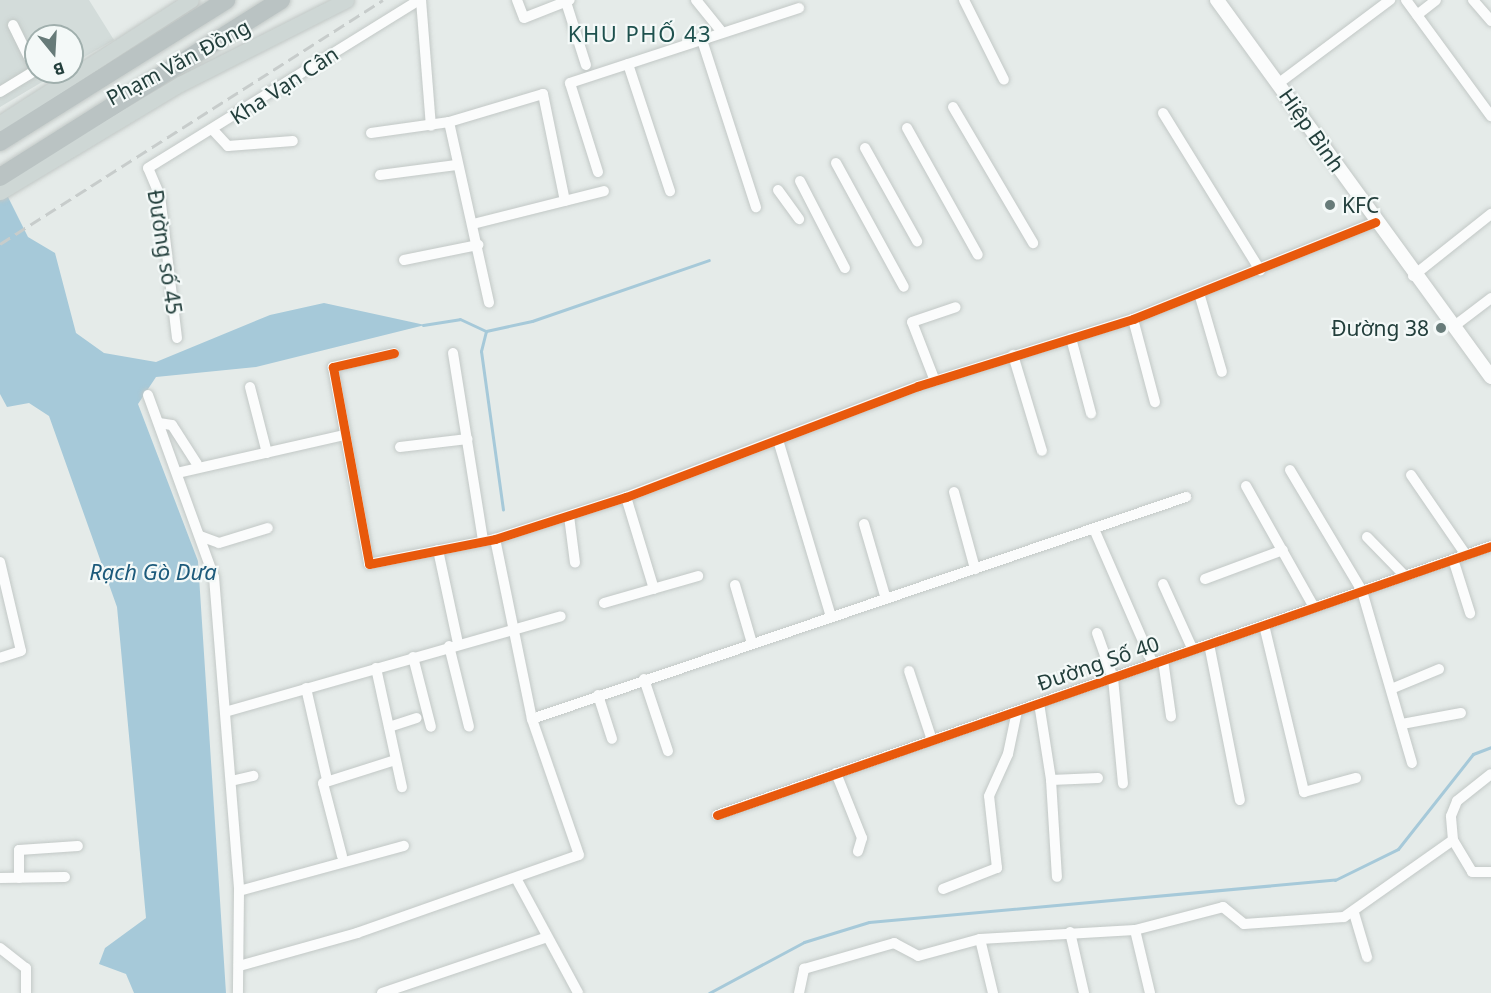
<!DOCTYPE html>
<html>
<head>
<meta charset="utf-8">
<style>
	body { margin:0 }
	#map { position:relative; width:1491px; height:993px; overflow:hidden; background:#e5ebe9; font-family:"Noto Sans",sans-serif }
	div>[style] { position:absolute }
	[style*='--x'] { left:calc(var(--x)*1px); top:calc(var(--y)*1px); width:calc(var(--w)*1px); rotate:calc(var(--a)*1deg) }
	.built>* { inset:0; background:#d3dcda }
	.water>* { inset:0; background:#a6c9d9 }
	.stream>* { height:3px; margin:-1.5px; padding:0 1.5px; transform-origin:1.5px; border-radius:1.5px; background:#a6c9d9 }
	.roads { filter:drop-shadow(0 0 2px #c2c8c6) drop-shadow(0 0 2px #c2c8c6) }
	.street>* { height:10px; margin:-5px; padding:0 5px; transform-origin:5px; border-radius:5px; background:#fbfcfc }
	.secondary>* { height:14px; margin:-7px; padding:0 7px; transform-origin:7px; border-radius:7px; background:#fbfcfc }
	.primary>* { height:15px; margin:-7.5px; padding:0 7.5px; transform-origin:7.5px; border-radius:7.5px; background:#ced7d5 }
	.highway>* { height:18px; margin:-9px; padding:0 9px; transform-origin:9px; border-radius:9px; background:#bac3c3 }
	.rail>* { height:3px; margin-top:-1.5px; transform-origin:0; background:repeating-linear-gradient(90deg,#c7cccb 0 12px,transparent 0 18px) }
	.cycleway>* { height:9px; margin:-4.5px; padding:0 4.5px; transform-origin:4.5px; border-radius:4.5px; background:#e8590c }
	.dots>* { width:16px; height:16px; translate:-50% -50%; box-sizing:border-box; border:3px solid #f4f9f8; border-radius:50% }
	span { translate:-50% -50%; white-space:nowrap; text-align:center; line-height:1.15; -webkit-text-stroke:4.5px #f4f9f8; paint-order:stroke }
	.street-label { font-size:21px; color:#233f3c }
	.poi-label { font-size:21px; color:#233f3c }
	.left { translate:0 -50%; text-align:left }
	.right { translate:-100% -50%; text-align:right }
	.neighbourhood-label { font-size:22px; color:#1e514e; letter-spacing:1.5px }
	.water-label { font-size:22px; color:#1c5a7b; font-style:italic }
	.north { position:absolute; left:24px; top:24px; width:60px; height:60px; box-sizing:border-box; background:#f4f9f8; border:2px solid #a0afad; border-radius:50%; rotate:162deg; font-size:16px; font-weight:700; line-height:24px; text-align:center; color:#233f3c }
	.north::after { content:''; display:block; margin:auto; width:21px; height:27px; background:#677b79; clip-path:polygon(50% 0,100% 100%,50% 72%,0 100%) }
</style>
</head>
<body>
<div id="map">
	<div class="built">
		<i style="clip-path:polygon(0 0,89px 0,114px 40px,72px 64px,72px 36px,36px 36px,36px 72px,59px 72px,0 107px)"></i>
	</div>
	<div class="water">
		<i style="clip-path:polygon(0 181px,28px 237px,55px 253px,76px 333px,104px 353px,156px 362px,270px 315px,324px 303px,425px 325px,256px 367px,156px 377px,138px 404px,198px 561px,226px 993px,134px 993px,126px 974px,99px 964px,105px 948px,146px 918px,117px 607px,49px 416px,29px 403px,7px 407px,0 394px)"></i>
	</div>
	<div class="stream">
		<i style="--x:423;--y:325;--w:37;--a:-9"></i>
		<i style="--x:460;--y:319;--w:29;--a:25"></i>
		<i style="--x:486;--y:331;--w:47;--a:-12.3"></i>
		<i style="--x:532;--y:321;--w:187;--a:-19"></i>
		<i style="--x:486;--y:331;--w:21;--a:104"></i>
		<i style="--x:481;--y:351;--w:160;--a:82.1"></i>
		<i style="--x:709;--y:993;--w:108;--a:-28.2"></i>
		<i style="--x:804;--y:942;--w:68;--a:-17.1"></i>
		<i style="--x:869;--y:922;--w:468;--a:-5.2"></i>
		<i style="--x:1335;--y:880;--w:70;--a:-26.2"></i>
		<i style="--x:1398;--y:849;--w:121;--a:-51.7"></i>
		<i style="--x:1473;--y:754;--w:19;--a:-21"></i>
	</div>
	<div class="roads">
		<div class="street">
			<i style="--x:421;--y:0;--w:126;--a:85.5"></i>
			<i style="--x:517;--y:0;--w:19;--a:69"></i>
			<i style="--x:524;--y:18;--w:49;--a:-21.4"></i>
			<i style="--x:696;--y:0;--w:40;--a:51"></i>
			<i style="--x:964;--y:0;--w:89;--a:63.4"></i>
			<i style="--x:1406;--y:0;--w:144;--a:53.8"></i>
			<i style="--x:1473;--y:0;--w:28;--a:49"></i>
			<i style="--x:566;--y:2;--w:66;--a:72.4"></i>
			<i style="--x:1417;--y:15;--w:24;--a:-38"></i>
			<i style="--x:13;--y:25;--w:50;--a:63.9"></i>
			<i style="--x:701;--y:37;--w:179;--a:72.1"></i>
			<i style="--x:628;--y:64;--w:134;--a:71.7"></i>
			<i style="--x:1279;--y:83;--w:139;--a:-36.8"></i>
			<i style="--x:0;--y:92;--w:42;--a:-31.4"></i>
			<i style="--x:953;--y:107;--w:158;--a:59.5"></i>
			<i style="--x:1163;--y:113;--w:185;--a:58.3"></i>
			<i style="--x:449;--y:122;--w:185;--a:77.5"></i>
			<i style="--x:907;--y:128;--w:145;--a:60.8"></i>
			<i style="--x:213;--y:130;--w:22;--a:47"></i>
			<i style="--x:228;--y:146;--w:65;--a:-4.4"></i>
			<i style="--x:371;--y:133;--w:79;--a:-8"></i>
			<i style="--x:449;--y:122;--w:98;--a:-16.6"></i>
			<i style="--x:543;--y:94;--w:109;--a:78.4"></i>
			<i style="--x:865;--y:148;--w:107;--a:60.8"></i>
			<i style="--x:836;--y:163;--w:141;--a:61.3"></i>
			<i style="--x:598;--y:172;--w:93;--a:-107.5"></i>
			<i style="--x:570;--y:83;--w:241;--a:-18.1"></i>
			<i style="--x:380;--y:175;--w:77;--a:-7.5"></i>
			<i style="--x:800;--y:181;--w:98;--a:62.7"></i>
			<i style="--x:778;--y:190;--w:36;--a:54"></i>
			<i style="--x:473;--y:224;--w:135;--a:-14.1"></i>
			<i style="--x:404;--y:260;--w:76;--a:-11.5"></i>
			<i style="--x:1413;--y:276;--w:100;--a:-38.5"></i>
			<i style="--x:1199;--y:293;--w:82;--a:73.8"></i>
			<i style="--x:1133;--y:319;--w:86;--a:75.2"></i>
			<i style="--x:1453;--y:327;--w:48;--a:-37.3"></i>
			<i style="--x:177;--y:338;--w:143;--a:-96.8"></i>
			<i style="--x:160;--y:196;--w:30;--a:-113"></i>
			<i style="--x:148;--y:168;--w:319;--a:-31.8"></i>
			<i style="--x:1071;--y:338;--w:78;--a:75.1"></i>
			<i style="--x:394;--y:353;--w:63;--a:167.1"></i>
			<i style="--x:333;--y:367;--w:200;--a:79.6"></i>
			<i style="--x:369;--y:564;--w:128;--a:-11.2"></i>
			<i style="--x:495;--y:539;--w:138;--a:-17.8"></i>
			<i style="--x:626;--y:497;--w:312;--a:-20.8"></i>
			<i style="--x:918;--y:386;--w:225;--a:-17.3"></i>
			<i style="--x:1133;--y:319;--w:261;--a:-21.8"></i>
			<i style="--x:453;--y:353;--w:190;--a:80.9"></i>
			<i style="--x:1013;--y:355;--w:100;--a:73.2"></i>
			<i style="--x:935;--y:381;--w:63;--a:-111.3"></i>
			<i style="--x:912;--y:322;--w:46;--a:-18.8"></i>
			<i style="--x:250;--y:387;--w:68;--a:75.6"></i>
			<i style="--x:148;--y:395;--w:194;--a:70.1"></i>
			<i style="--x:214;--y:577;--w:315;--a:85.4"></i>
			<i style="--x:239;--y:891;--w:102;--a:90.6"></i>
			<i style="--x:159;--y:423;--w:13;--a:9"></i>
			<i style="--x:172;--y:425;--w:46;--a:57.3"></i>
			<i style="--x:778;--y:440;--w:185;--a:73.3"></i>
			<i style="--x:400;--y:447;--w:68;--a:-6.7"></i>
			<i style="--x:1290;--y:470;--w:141;--a:59.2"></i>
			<i style="--x:1362;--y:591;--w:179;--a:73.8"></i>
			<i style="--x:177;--y:473;--w:171;--a:-12.8"></i>
			<i style="--x:1411;--y:475;--w:97;--a:55.5"></i>
			<i style="--x:1246;--y:486;--w:139;--a:60.7"></i>
			<i style="--x:954;--y:492;--w:80;--a:74.7"></i>
			<i style="--x:626;--y:497;--w:96;--a:73.1"></i>
			<i style="--x:569;--y:516;--w:47;--a:82.7"></i>
			<i style="--x:864;--y:524;--w:78;--a:73.7"></i>
			<i style="--x:1094;--y:529;--w:147;--a:66.4"></i>
			<i style="--x:200;--y:536;--w:20;--a:20"></i>
			<i style="--x:219;--y:543;--w:51;--a:-17"></i>
			<i style="--x:1367;--y:537;--w:54;--a:45.7"></i>
			<i style="--x:438;--y:550;--w:95;--a:77.9"></i>
			<i style="--x:1453;--y:559;--w:57;--a:72.5"></i>
			<i style="--x:0;--y:562;--w:91;--a:76.7"></i>
			<i style="--x:21;--y:651;--w:22;--a:162"></i>
			<i style="--x:1205;--y:579;--w:83;--a:-20.4"></i>
			<i style="--x:1163;--y:584;--w:72;--a:65.6"></i>
			<i style="--x:735;--y:585;--w:60;--a:73.7"></i>
			<i style="--x:604;--y:603;--w:98;--a:-16"></i>
			<i style="--x:1264;--y:625;--w:172;--a:76.5"></i>
			<i style="--x:1304;--y:792;--w:54;--a:-15.1"></i>
			<i style="--x:1097;--y:633;--w:48;--a:70.4"></i>
			<i style="--x:1113;--y:678;--w:106;--a:84.6"></i>
			<i style="--x:1209;--y:644;--w:159;--a:78.8"></i>
			<i style="--x:449;--y:646;--w:83;--a:76.1"></i>
			<i style="--x:413;--y:657;--w:72;--a:75.6"></i>
			<i style="--x:1163;--y:660;--w:57;--a:81.9"></i>
			<i style="--x:376;--y:668;--w:122;--a:77.7"></i>
			<i style="--x:909;--y:671;--w:73;--a:71.6"></i>
			<i style="--x:644;--y:679;--w:76;--a:71.6"></i>
			<i style="--x:306;--y:688;--w:94;--a:77.1"></i>
			<i style="--x:1391;--y:689;--w:52;--a:-22.6"></i>
			<i style="--x:598;--y:695;--w:46;--a:72.3"></i>
			<i style="--x:1039;--y:703;--w:78;--a:81.1"></i>
			<i style="--x:1051;--y:780;--w:97;--a:86.5"></i>
			<i style="--x:225;--y:712;--w:349;--a:-15.9"></i>
			<i style="--x:532;--y:719;--w:691;--a:-18.75"></i>
			<i style="--x:1402;--y:724;--w:60;--a:-10.6"></i>
			<i style="--x:389;--y:727;--w:29;--a:-18"></i>
			<i style="--x:836;--y:773;--w:70;--a:68.2"></i>
			<i style="--x:862;--y:838;--w:14;--a:107"></i>
			<i style="--x:1051;--y:780;--w:47;--a:-2.4"></i>
			<i style="--x:231;--y:781;--w:23;--a:-13"></i>
			<i style="--x:717;--y:815;--w:819;--a:-19.16"></i>
			<i style="--x:1453;--y:840;--w:24;--a:-95"></i>
			<i style="--x:1451;--y:816;--w:16;--a:-68"></i>
			<i style="--x:1457;--y:801;--w:43;--a:-38.5"></i>
			<i style="--x:1453;--y:840;--w:37;--a:59"></i>
			<i style="--x:1472;--y:872;--w:19;--a:0"></i>
			<i style="--x:342;--y:856;--w:75;--a:-104.6"></i>
			<i style="--x:323;--y:783;--w:76;--a:-17.7"></i>
			<i style="--x:0;--y:878;--w:65;--a:-0.9"></i>
			<i style="--x:19;--y:878;--w:28;--a:-90"></i>
			<i style="--x:19;--y:850;--w:59;--a:-3.9"></i>
			<i style="--x:517;--y:880;--w:128;--a:61.6"></i>
			<i style="--x:943;--y:889;--w:58;--a:-21.3"></i>
			<i style="--x:997;--y:868;--w:72;--a:-96.3"></i>
			<i style="--x:989;--y:796;--w:46;--a:-65.7"></i>
			<i style="--x:1008;--y:754;--w:44;--a:-78.2"></i>
			<i style="--x:239;--y:891;--w:171;--a:-15.3"></i>
			<i style="--x:1354;--y:913;--w:46;--a:73.5"></i>
			<i style="--x:1135;--y:930;--w:65;--a:76.6"></i>
			<i style="--x:1070;--y:932;--w:63;--a:77.1"></i>
			<i style="--x:980;--y:939;--w:56;--a:76.5"></i>
			<i style="--x:0;--y:948;--w:33;--a:38"></i>
			<i style="--x:26;--y:968;--w:25;--a:90"></i>
			<i style="--x:239;--y:966;--w:123;--a:-15.6"></i>
			<i style="--x:357;--y:933;--w:235;--a:-19.4"></i>
			<i style="--x:579;--y:855;--w:144;--a:-109.1"></i>
			<i style="--x:532;--y:719;--w:184;--a:-101.6"></i>
			<i style="--x:382;--y:993;--w:174;--a:-18.7"></i>
			<i style="--x:799;--y:993;--w:25;--a:-78"></i>
			<i style="--x:804;--y:969;--w:94;--a:-16.1"></i>
			<i style="--x:894;--y:943;--w:27;--a:28"></i>
			<i style="--x:918;--y:956;--w:64;--a:-15.3"></i>
			<i style="--x:980;--y:939;--w:155;--a:-3.3"></i>
			<i style="--x:1135;--y:930;--w:91;--a:-14.6"></i>
			<i style="--x:1223;--y:907;--w:27;--a:39"></i>
			<i style="--x:1244;--y:924;--w:100;--a:-4"></i>
			<i style="--x:1344;--y:917;--w:133;--a:-35.2"></i>
		</div>
		<div class="secondary">
			<i style="--x:1217;--y:0;--w:466;--a:54"></i>
		</div>
		<div class="primary">
			<i style="--x:0;--y:123;--w:227;--a:-32.8"></i>
			<i style="--x:0;--y:192;--w:210;--a:-31"></i>
			<i style="--x:180;--y:84;--w:186;--a:-26.8"></i>
		</div>
		<div class="highway">
			<i style="--x:0;--y:142;--w:267;--a:-32.1"></i>
			<i style="--x:0;--y:177;--w:332;--a:-32.2"></i>
		</div>
	</div>
	<div class="rail">
		<i style="--x:0;--y:244;--w:454;--a:-32.5"></i>
	</div>
	<div class="cycleway">
		<i style="--x:394;--y:353;--w:63;--a:167.1"></i>
		<i style="--x:333;--y:367;--w:200;--a:79.6"></i>
		<i style="--x:369;--y:564;--w:128;--a:-11.2"></i>
		<i style="--x:495;--y:539;--w:138;--a:-17.8"></i>
		<i style="--x:626;--y:497;--w:312;--a:-20.8"></i>
		<i style="--x:918;--y:386;--w:225;--a:-17.3"></i>
		<i style="--x:1133;--y:319;--w:261;--a:-21.8"></i>
		<i style="--x:717;--y:815;--w:819;--a:-19.16"></i>
	</div>
	<div class="dots">
		<i style="left:1330px;top:205px;background:#677b79"></i>
		<i style="left:1441px;top:328px;background:#677b79"></i>
	</div>
	<div class="street-label">
		<span style="left:178px;top:62px;rotate:-28deg">Phạm Văn Đồng</span>
		<span style="left:284px;top:85px;rotate:-33deg">Kha Vạn Cân</span>
		<span style="left:1312px;top:130px;rotate:55deg">Hiệp Bình</span>
		<span style="left:165px;top:252px;rotate:81deg">Đường số 45</span>
		<span style="left:1098px;top:663px;rotate:-19deg">Đường Số 40</span>
	</div>
	<div class="poi-label">
		<span class="left" style="left:1342px;top:205px">KFC</span>
		<span class="right" style="left:1429px;top:328px">Đường 38</span>
	</div>
	<div class="neighbourhood-label">
		<span style="left:640px;top:34px">KHU PHỐ 43</span>
	</div>
	<div class="water-label">
		<span style="left:153px;top:572px">Rạch Gò Dưa</span>
	</div>
	<div class="north">B</div>
</div>
</body>
</html>
